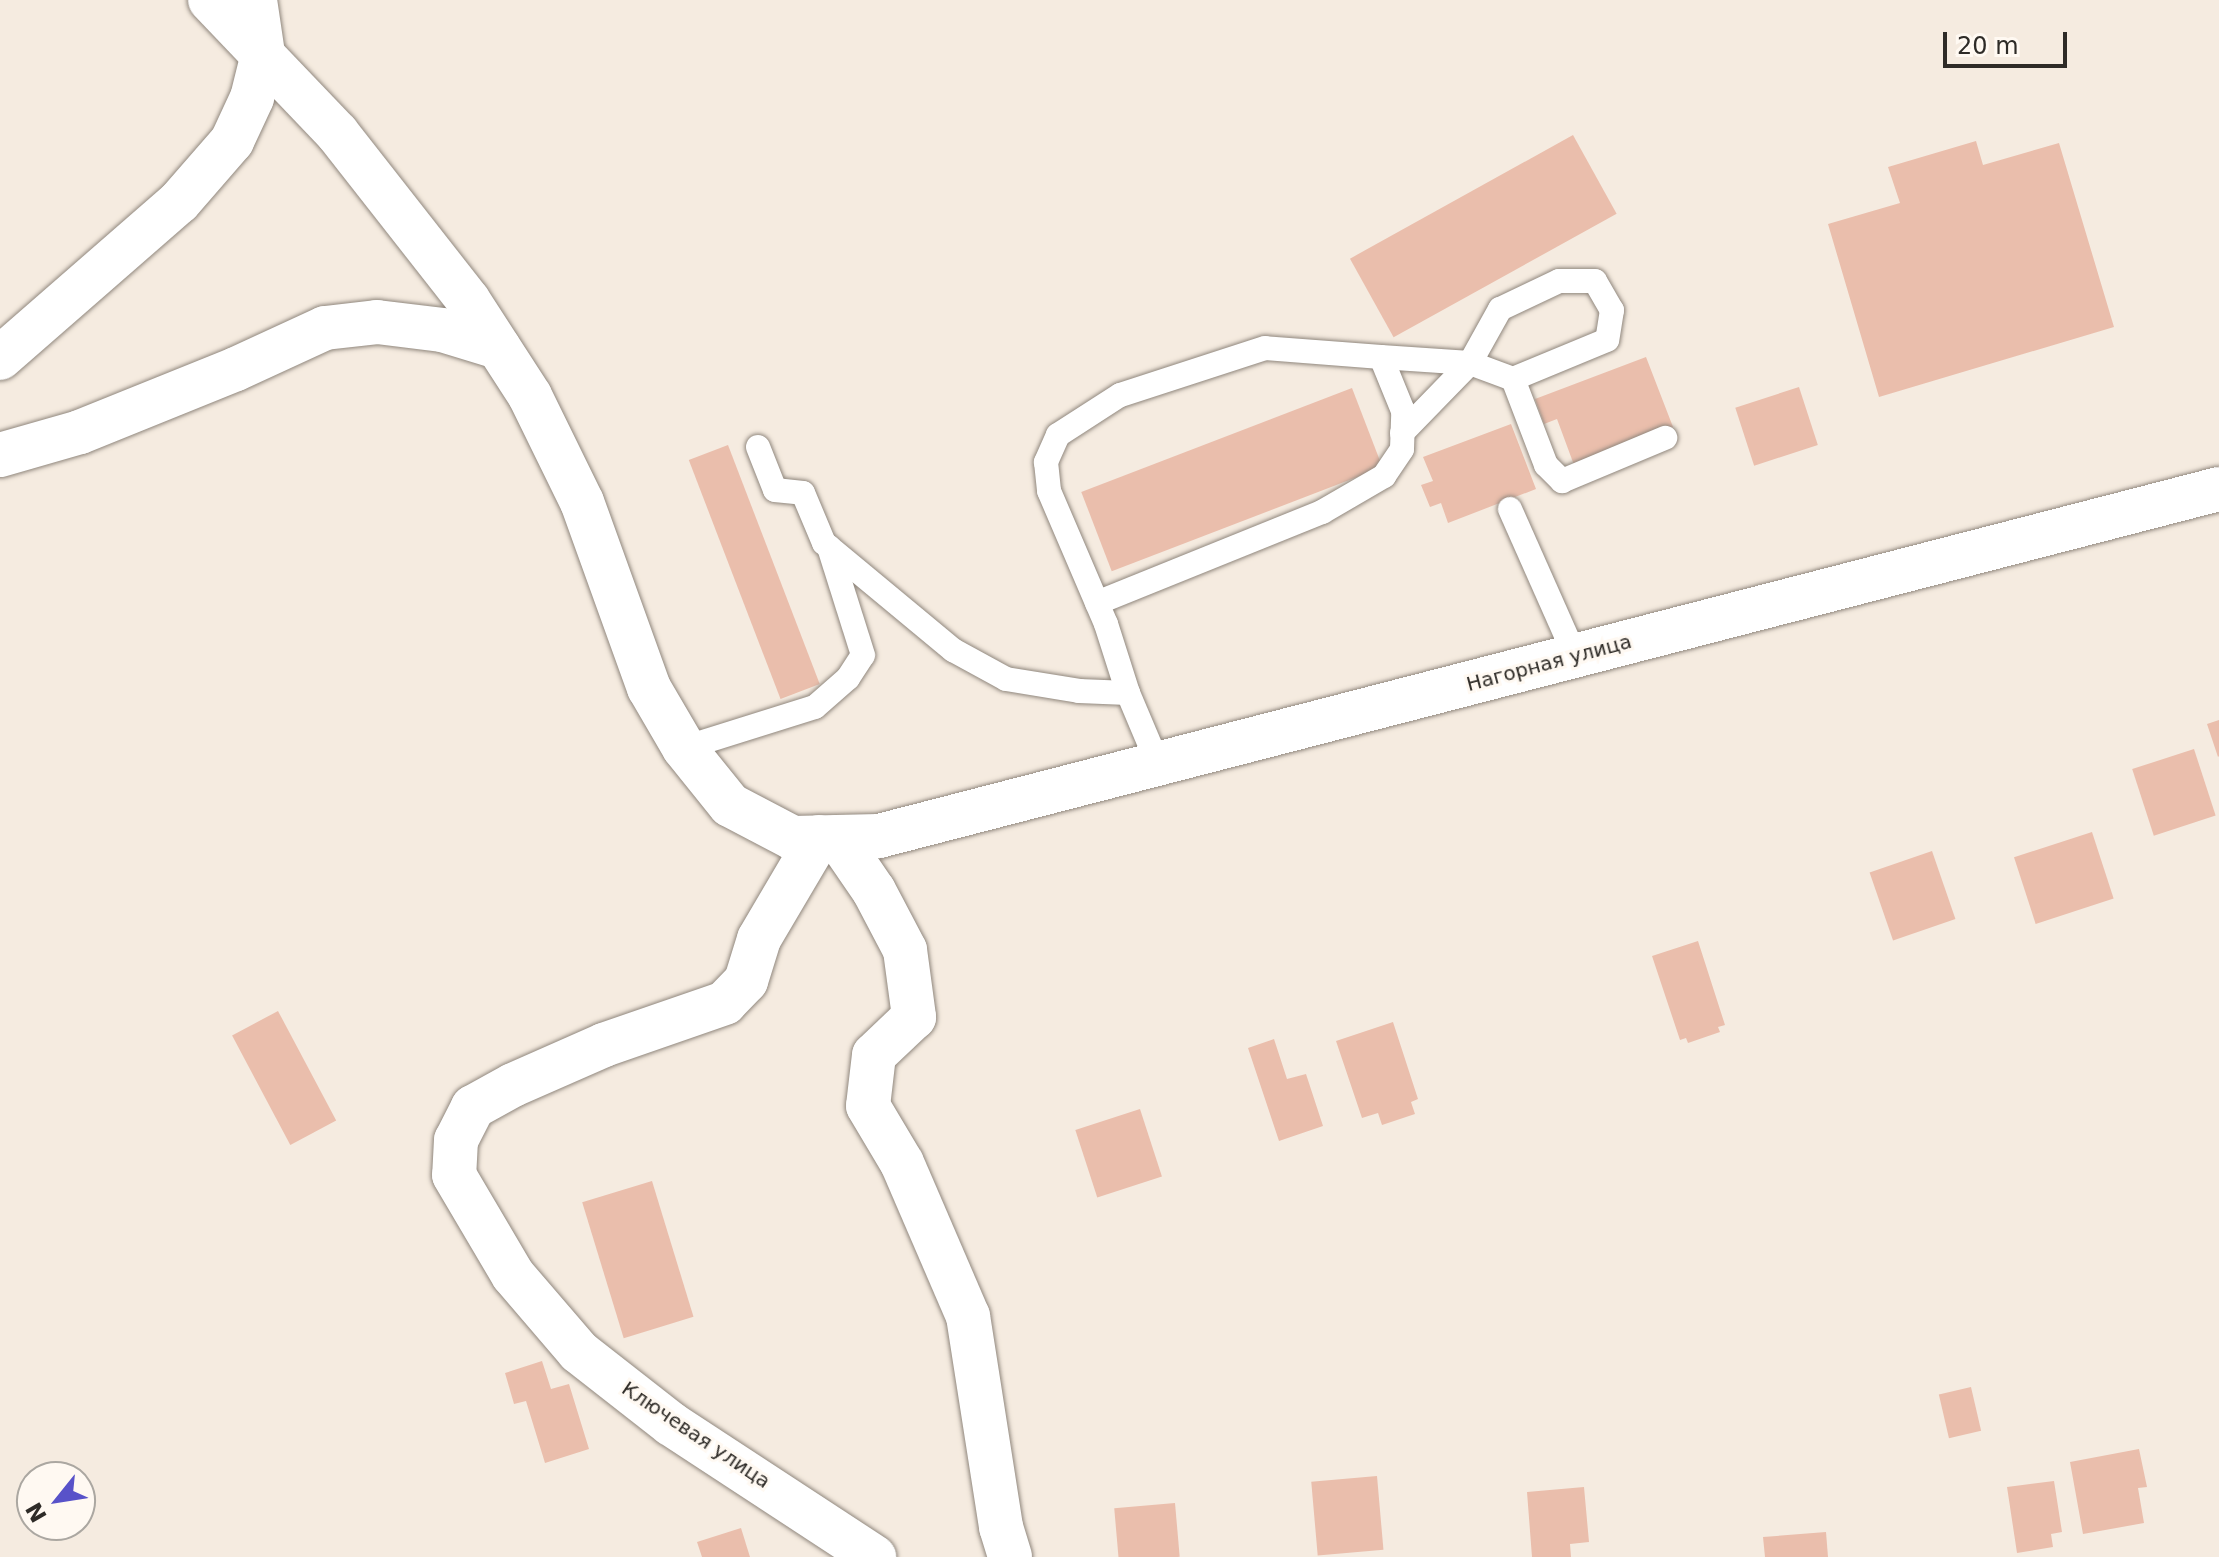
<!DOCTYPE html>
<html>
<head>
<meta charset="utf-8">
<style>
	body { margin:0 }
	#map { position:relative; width:2219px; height:1557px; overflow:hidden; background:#f5ebe0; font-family:"DejaVu Sans",sans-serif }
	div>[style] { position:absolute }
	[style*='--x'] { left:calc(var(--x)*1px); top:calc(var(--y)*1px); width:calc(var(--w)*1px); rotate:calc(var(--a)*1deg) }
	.building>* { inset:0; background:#eabeac; transform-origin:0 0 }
	.roads { filter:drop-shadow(0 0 2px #90877d) drop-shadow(0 0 2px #90877d) }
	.lane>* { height:24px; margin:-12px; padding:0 12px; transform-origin:12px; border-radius:12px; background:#fff }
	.street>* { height:44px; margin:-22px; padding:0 22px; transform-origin:22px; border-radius:22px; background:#fff }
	span { translate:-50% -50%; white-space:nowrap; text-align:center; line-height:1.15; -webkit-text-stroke:6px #fff9f2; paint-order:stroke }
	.street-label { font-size:20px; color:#2e2b27 }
	.north { position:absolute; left:16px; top:1461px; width:80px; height:80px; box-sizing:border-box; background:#fff9f2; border:2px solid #aba7a1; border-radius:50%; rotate:240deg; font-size:22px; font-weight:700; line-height:32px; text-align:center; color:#2e2b27 }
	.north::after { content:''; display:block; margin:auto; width:28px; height:36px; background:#5852c9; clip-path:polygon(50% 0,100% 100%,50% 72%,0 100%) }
	.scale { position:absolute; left:1943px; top:32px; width:124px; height:36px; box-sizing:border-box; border:4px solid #2e2b27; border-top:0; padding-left:10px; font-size:24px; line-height:28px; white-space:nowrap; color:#2e2b27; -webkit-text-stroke:6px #fff9f2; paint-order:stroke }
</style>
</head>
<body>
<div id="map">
	<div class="building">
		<i style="left:1573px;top:135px;width:90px;height:255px;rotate:61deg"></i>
		<i style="clip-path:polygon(1976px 141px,1983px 165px,2059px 143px,2114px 327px,1879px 397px,1828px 224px,1900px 203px,1888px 167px)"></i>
		<i style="clip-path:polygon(1646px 357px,1673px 427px,1574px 465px,1557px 419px,1544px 424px,1535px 399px)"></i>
		<i style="left:1799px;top:387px;width:61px;height:67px;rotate:72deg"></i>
		<i style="left:1352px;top:388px;width:85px;height:290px;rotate:69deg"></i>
		<i style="clip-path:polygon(1511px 424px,1536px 489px,1448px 523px,1441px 503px,1430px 507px,1421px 485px,1433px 481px,1423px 457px)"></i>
		<i style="left:728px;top:445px;width:256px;height:42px;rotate:69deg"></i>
		<i style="clip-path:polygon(2219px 720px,2219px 756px,2218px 757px,2207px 724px)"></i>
		<i style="left:2194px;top:749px;width:70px;height:65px;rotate:72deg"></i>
		<i style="left:2092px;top:832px;width:70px;height:82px;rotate:72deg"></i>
		<i style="left:1932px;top:851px;width:72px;height:66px;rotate:71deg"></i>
		<i style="clip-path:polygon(1698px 941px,1725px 1025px,1718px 1027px,1720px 1032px,1688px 1043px,1686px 1038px,1680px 1040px,1652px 956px)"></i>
		<i style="left:278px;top:1011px;width:124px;height:52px;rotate:62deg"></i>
		<i style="clip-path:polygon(1393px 1022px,1418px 1099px,1411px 1102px,1415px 1114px,1382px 1125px,1378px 1113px,1362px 1118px,1336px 1041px)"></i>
		<i style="clip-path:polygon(1274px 1039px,1287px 1079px,1306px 1074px,1323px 1126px,1279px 1141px,1248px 1048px)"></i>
		<i style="left:1140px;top:1109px;width:71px;height:68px;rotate:72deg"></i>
		<i style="left:652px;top:1181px;width:142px;height:73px;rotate:73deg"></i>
		<i style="clip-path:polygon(542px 1361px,551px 1389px,569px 1384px,589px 1449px,545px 1463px,526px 1401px,514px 1404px,505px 1373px)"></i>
		<i style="left:1971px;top:1387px;width:45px;height:33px;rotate:77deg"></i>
		<i style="clip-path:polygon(2139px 1449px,2147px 1487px,2138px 1488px,2144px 1523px,2083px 1534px,2070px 1462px)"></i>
		<i style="left:1377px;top:1476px;width:74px;height:66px;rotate:85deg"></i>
		<i style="clip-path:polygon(2054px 1481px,2062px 1532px,2051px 1534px,2053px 1547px,2017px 1553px,2007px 1487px)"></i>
		<i style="clip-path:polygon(1584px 1487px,1589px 1542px,1570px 1544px,1571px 1557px,1532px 1557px,1527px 1492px)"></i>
		<i style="left:1175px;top:1503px;width:54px;height:61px;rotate:85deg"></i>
		<i style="clip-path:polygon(741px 1528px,750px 1557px,702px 1557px,697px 1542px)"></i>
		<i style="clip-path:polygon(1826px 1532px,1828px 1557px,1765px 1557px,1763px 1537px)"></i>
	</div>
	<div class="roads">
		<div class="lane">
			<i style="--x:1381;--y:357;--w:89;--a:3.9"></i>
			<i style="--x:1470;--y:363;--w:46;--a:20.4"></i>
			<i style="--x:1402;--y:433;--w:98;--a:-45.8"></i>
			<i style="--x:1470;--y:363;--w:62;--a:-60.9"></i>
			<i style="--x:1500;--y:309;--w:65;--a:-25.4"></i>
			<i style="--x:1559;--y:281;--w:36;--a:0"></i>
			<i style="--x:1595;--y:281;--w:34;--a:60"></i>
			<i style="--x:1612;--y:310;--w:30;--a:99"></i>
			<i style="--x:1607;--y:340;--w:102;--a:157.5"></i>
			<i style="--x:1513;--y:379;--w:92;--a:69"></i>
			<i style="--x:1546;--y:465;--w:23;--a:45"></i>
			<i style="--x:1562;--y:481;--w:112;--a:-22.7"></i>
			<i style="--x:758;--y:447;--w:46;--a:68.4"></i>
			<i style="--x:775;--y:490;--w:28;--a:6"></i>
			<i style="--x:803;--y:493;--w:54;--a:67.2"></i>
			<i style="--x:824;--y:543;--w:168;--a:39.7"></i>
			<i style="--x:953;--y:650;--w:60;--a:28.7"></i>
			<i style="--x:1006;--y:679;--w:74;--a:9.3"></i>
			<i style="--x:1079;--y:691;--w:49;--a:2.3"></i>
			<i style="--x:1510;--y:509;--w:161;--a:66.1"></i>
			<i style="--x:1097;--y:603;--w:243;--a:-22"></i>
			<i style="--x:1322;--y:512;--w:72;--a:-30.1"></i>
			<i style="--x:1384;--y:476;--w:32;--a:-56"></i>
			<i style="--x:1402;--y:449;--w:38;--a:-88"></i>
			<i style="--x:1403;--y:411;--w:58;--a:-112.2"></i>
			<i style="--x:1381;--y:357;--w:116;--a:-175.6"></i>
			<i style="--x:1265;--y:348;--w:152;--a:162"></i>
			<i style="--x:1120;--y:395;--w:74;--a:147.2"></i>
			<i style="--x:1058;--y:435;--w:30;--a:114"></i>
			<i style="--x:1046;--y:462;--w:29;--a:84"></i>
			<i style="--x:1049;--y:491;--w:145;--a:66.8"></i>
			<i style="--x:1106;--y:624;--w:72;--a:72.3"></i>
			<i style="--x:1128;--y:693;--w:77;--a:67.1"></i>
			<i style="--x:684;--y:748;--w:137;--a:-17.4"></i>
			<i style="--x:815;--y:707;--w:44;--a:-41.3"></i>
			<i style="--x:848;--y:678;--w:27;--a:-57"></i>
			<i style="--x:863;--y:655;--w:113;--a:-107.5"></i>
		</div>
		<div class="street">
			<i style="--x:210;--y:0;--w:184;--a:46.3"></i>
			<i style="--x:337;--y:133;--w:212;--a:51.9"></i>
			<i style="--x:468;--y:300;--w:114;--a:57.1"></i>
			<i style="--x:530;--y:396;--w:118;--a:63.9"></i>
			<i style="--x:582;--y:502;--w:198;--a:70.2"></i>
			<i style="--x:649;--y:688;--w:69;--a:59.7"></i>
			<i style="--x:684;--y:748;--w:73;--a:51.1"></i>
			<i style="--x:730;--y:805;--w:71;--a:27.6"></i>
			<i style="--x:793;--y:838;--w:86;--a:-1.3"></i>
			<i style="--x:879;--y:836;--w:1384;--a:-14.52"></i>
			<i style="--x:0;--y:358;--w:237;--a:-41.1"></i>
			<i style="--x:179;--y:202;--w:81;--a:-49"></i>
			<i style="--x:232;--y:141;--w:47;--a:-65.1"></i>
			<i style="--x:252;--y:98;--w:45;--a:-76"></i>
			<i style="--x:263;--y:54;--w:55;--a:-98.4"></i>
			<i style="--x:0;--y:455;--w:83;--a:-16"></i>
			<i style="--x:80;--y:432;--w:168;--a:-22"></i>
			<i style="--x:236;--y:369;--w:98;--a:-24.7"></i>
			<i style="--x:325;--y:328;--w:52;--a:-6.6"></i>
			<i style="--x:377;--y:322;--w:65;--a:7"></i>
			<i style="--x:442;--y:330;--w:59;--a:16.9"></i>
			<i style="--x:819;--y:837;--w:118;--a:120.5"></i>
			<i style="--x:759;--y:939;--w:44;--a:107.2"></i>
			<i style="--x:746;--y:981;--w:30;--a:134"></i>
			<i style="--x:725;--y:1003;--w:128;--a:160.9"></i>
			<i style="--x:604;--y:1045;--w:99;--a:156.3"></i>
			<i style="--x:513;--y:1085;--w:46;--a:151.2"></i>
			<i style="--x:473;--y:1107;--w:37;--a:117"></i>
			<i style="--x:456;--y:1140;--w:35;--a:93"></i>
			<i style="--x:454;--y:1175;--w:116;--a:59.5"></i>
			<i style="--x:513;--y:1275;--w:101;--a:49.4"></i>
			<i style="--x:579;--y:1352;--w:117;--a:38"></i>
			<i style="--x:671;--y:1424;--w:243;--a:33.2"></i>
			<i style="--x:837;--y:837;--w:65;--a:55.6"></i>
			<i style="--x:874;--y:891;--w:67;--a:62.3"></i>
			<i style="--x:905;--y:950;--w:68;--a:82.3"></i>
			<i style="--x:914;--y:1017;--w:55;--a:136.5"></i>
			<i style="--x:874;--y:1055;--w:51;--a:96.7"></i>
			<i style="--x:868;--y:1106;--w:66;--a:59.2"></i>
			<i style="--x:902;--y:1163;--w:167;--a:66.7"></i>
			<i style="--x:968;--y:1316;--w:214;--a:81.1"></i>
			<i style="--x:1001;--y:1527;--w:31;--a:73"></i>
		</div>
	</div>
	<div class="street-label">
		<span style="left:1549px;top:663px;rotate:-15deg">Нагорная улица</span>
		<span style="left:696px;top:1435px;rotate:34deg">Ключевая улица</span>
	</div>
	<div class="north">N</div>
	<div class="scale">20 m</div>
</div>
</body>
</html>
